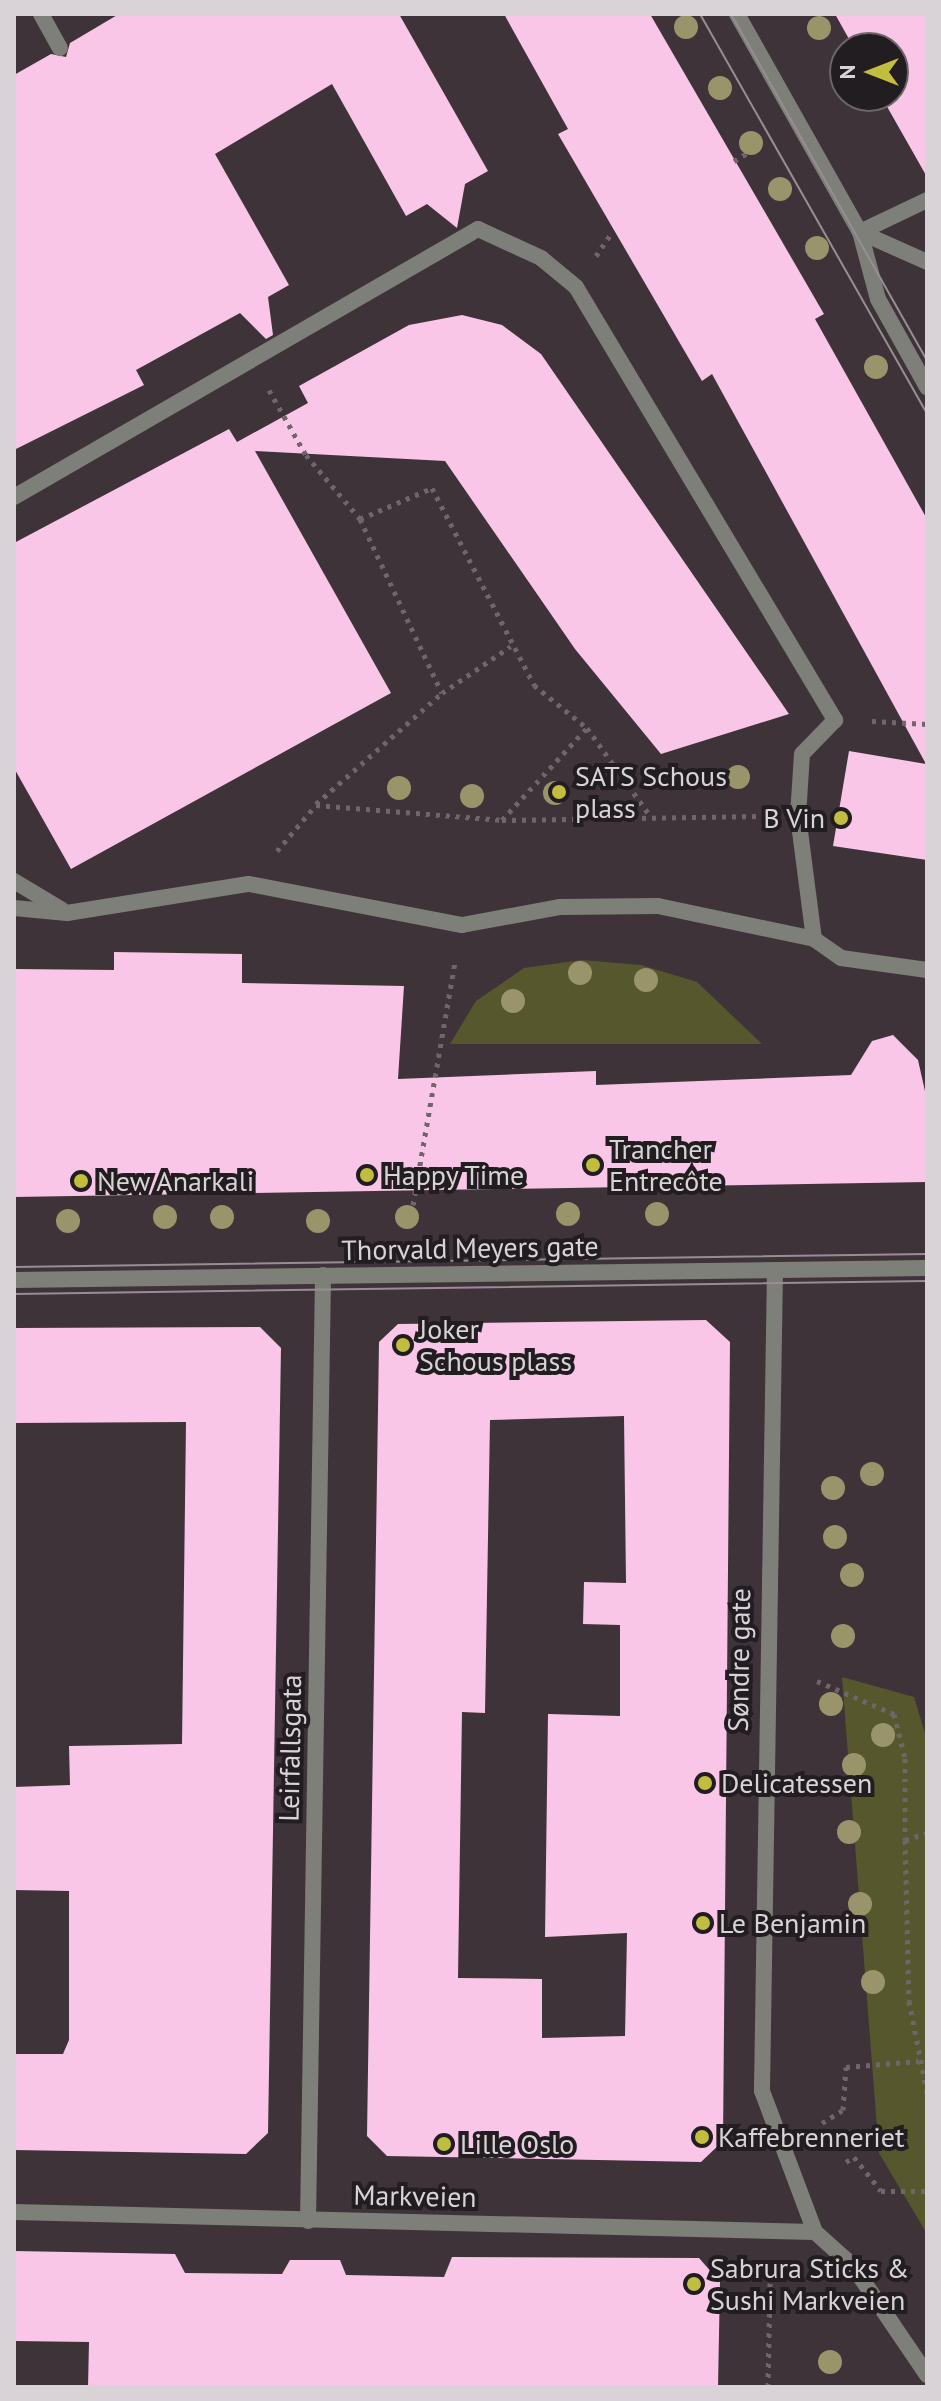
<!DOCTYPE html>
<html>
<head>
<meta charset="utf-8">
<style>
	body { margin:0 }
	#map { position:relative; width:941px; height:2401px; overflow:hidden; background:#3f333a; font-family:"PT Sans",sans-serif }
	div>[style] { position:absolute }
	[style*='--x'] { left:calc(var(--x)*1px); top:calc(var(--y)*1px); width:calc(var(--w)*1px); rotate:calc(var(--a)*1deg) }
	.green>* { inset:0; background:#57572d }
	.building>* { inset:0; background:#f9c6e7 }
	.path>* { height:5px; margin-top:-2.5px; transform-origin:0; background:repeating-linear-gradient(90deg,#6f656b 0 4px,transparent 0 10px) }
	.service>* { height:16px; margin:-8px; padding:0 8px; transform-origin:8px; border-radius:8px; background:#7f7f79 }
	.minor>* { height:16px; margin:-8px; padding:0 8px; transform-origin:8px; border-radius:8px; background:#7f7f79 }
	.tertiary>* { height:16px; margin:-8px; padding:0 8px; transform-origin:8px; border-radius:8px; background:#7f7f79 }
	.tram>* { height:2px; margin:-1px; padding:0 1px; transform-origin:1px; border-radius:1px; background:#978e94 }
	.trees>* { width:24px; height:24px; margin:-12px; border-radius:50%; background:#9a946b }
	.dots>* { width:22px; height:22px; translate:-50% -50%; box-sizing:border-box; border:4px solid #221d20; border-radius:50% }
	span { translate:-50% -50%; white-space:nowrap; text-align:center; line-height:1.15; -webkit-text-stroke:8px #221d20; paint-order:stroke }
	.poi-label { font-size:28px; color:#d9d2d6 }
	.left { translate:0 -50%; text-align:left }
	.right { translate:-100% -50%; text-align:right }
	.street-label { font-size:28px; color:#d9d2d6 }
	.frame { position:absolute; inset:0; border:16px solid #d9d2d6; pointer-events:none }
	.north { position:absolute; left:829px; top:32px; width:80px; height:80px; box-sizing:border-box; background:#221d20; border:2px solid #6b6569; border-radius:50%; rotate:270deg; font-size:22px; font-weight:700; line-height:32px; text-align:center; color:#d9d2d6 }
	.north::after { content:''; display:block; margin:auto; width:28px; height:36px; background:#c1bd3f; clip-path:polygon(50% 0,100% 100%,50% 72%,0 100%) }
</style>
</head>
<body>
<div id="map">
	<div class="green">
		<i style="clip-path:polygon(582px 960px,641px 965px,697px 982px,762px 1044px,450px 1044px,476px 1001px,524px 968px)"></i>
		<i style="clip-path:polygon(842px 1677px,914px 1697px,927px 1740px,927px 2234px,879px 2153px)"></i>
	</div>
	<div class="building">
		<i style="clip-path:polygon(119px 14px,399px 14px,488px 171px,465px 184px,457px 228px,427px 204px,406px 216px,332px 84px,215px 154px,289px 285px,268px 297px,273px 335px,266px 339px,240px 313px,136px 370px,144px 385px,14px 450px,14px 75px,51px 54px,66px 57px,70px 43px)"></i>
		<i style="clip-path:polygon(504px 14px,650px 14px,824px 314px,815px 319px,927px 519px,927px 860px,833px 846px,849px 751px,926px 764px,712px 374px,702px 381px,558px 134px,568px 129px)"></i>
		<i style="clip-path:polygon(835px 14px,927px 14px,927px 177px,881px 96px,893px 96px,893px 48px,854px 48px)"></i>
		<i style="clip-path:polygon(462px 315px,502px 325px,541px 354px,789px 714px,661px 754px,575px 649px,445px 461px,255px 451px,391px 693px,71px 869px,14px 768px,14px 543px,229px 429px,237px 442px,308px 403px,299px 386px,409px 325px)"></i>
		<i style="clip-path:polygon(114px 952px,242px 954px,242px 983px,404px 986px,398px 1079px,596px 1071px,596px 1085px,851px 1075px,872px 1041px,893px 1035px,918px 1060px,927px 1100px,927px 1182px,14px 1197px,14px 969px,114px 970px)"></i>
		<i style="clip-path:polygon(evenodd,706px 1320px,730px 1342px,723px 2141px,701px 2162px,387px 2156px,367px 2136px,379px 1342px,398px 1324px,706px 1320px,624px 1416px,626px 1583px,584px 1582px,583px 1624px,620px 1625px,620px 1716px,548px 1714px,545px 1937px,627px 1933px,625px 2036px,542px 2038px,542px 1979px,458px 1978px,462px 1712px,485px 1713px,490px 1420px,624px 1416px)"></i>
		<i style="clip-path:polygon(260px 1327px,281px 1348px,268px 2133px,246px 2154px,14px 2150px,14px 2054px,63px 2054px,69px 2040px,69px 1891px,14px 1890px,14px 1787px,70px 1785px,69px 1746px,182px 1744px,186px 1422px,14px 1423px,14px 1328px)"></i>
		<i style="clip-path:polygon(14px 2251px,175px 2254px,185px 2273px,282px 2274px,290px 2260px,340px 2260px,346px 2275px,444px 2277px,452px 2257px,699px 2258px,720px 2282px,718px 2387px,88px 2387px,89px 2342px,14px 2341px)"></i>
	</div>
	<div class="path">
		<i style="--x:734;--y:161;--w:17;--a:-31"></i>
		<i style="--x:596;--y:256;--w:27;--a:-56"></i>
		<i style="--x:269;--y:390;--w:75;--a:60.4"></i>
		<i style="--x:306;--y:455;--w:84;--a:49.8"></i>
		<i style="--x:360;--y:519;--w:192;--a:64.8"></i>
		<i style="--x:360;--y:519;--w:78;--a:-23.3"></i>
		<i style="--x:432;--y:488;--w:222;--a:62.6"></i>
		<i style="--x:534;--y:685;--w:68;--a:39.1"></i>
		<i style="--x:587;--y:728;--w:105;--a:54.3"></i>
		<i style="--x:872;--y:721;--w:55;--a:3.1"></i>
		<i style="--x:316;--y:804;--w:168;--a:-41.4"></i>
		<i style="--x:442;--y:693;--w:83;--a:-34.3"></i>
		<i style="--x:502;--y:820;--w:125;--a:-47.3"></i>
		<i style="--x:277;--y:851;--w:60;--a:-49.7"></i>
		<i style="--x:316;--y:805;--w:187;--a:4.6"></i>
		<i style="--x:502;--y:820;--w:259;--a:-0.9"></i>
		<i style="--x:413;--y:1205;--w:247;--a:-80.2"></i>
		<i style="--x:817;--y:1681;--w:84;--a:23.2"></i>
		<i style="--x:894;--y:1714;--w:45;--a:76"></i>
		<i style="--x:905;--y:1758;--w:82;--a:90"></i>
		<i style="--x:905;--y:1840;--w:23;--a:-18"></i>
		<i style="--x:905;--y:1840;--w:161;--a:88.6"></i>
		<i style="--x:909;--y:2001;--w:94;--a:78.9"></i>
		<i style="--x:822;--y:2123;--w:25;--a:-32"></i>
		<i style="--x:843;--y:2110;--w:43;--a:-86"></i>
		<i style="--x:846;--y:2067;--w:73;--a:-4.7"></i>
		<i style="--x:846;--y:2162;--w:9;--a:-32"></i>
		<i style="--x:854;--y:2157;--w:43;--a:51.5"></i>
		<i style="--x:881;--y:2191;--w:46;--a:0"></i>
		<i style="--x:768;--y:2387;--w:105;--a:-88.9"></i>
	</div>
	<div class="service">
		<i style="--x:41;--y:14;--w:39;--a:61"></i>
		<i style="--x:14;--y:497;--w:536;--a:-30.01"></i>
		<i style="--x:478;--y:229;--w:69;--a:24.7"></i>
		<i style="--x:541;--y:258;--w:45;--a:39.6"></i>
		<i style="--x:576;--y:287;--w:505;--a:59.11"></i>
		<i style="--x:835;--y:720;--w:47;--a:134.1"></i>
		<i style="--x:802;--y:754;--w:62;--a:93.7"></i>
		<i style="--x:798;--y:816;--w:124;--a:82.6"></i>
		<i style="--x:14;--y:881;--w:56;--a:31.1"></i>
		<i style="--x:14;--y:908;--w:53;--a:5.4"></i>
		<i style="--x:67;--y:913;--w:184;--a:-9.1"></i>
		<i style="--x:249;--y:884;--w:217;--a:10.9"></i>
		<i style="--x:462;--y:925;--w:100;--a:-10.4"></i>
		<i style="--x:560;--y:907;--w:98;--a:-0.6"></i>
		<i style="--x:658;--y:906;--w:159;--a:11.9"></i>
		<i style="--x:814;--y:939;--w:33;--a:35"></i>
		<i style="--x:841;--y:958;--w:87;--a:7.9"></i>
	</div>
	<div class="minor">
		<i style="--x:860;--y:232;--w:74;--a:-25.5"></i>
		<i style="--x:775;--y:1270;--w:821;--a:90.91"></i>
		<i style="--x:762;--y:2091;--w:151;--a:69.4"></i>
		<i style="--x:815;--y:2232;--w:51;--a:41.8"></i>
		<i style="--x:853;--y:2266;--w:132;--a:55.8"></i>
		<i style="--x:14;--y:1280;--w:913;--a:-0.75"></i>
		<i style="--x:14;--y:2212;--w:801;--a:1.43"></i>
		<i style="--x:308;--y:2221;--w:946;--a:-89.09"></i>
	</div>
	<div class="tertiary">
		<i style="--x:737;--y:14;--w:250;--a:60.6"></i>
		<i style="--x:860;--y:232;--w:69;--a:75"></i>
		<i style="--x:878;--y:299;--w:101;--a:60.9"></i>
		<i style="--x:860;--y:232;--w:73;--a:24.1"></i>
	</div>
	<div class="tram">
		<i style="--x:700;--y:14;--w:460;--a:60.4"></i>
		<i style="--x:731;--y:14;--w:398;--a:60.5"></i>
		<i style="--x:14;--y:1267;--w:913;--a:-0.82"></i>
		<i style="--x:14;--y:1294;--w:913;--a:-0.82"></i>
	</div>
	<div class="trees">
		<i style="left:686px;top:27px"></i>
		<i style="left:819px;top:28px"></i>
		<i style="left:720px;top:88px"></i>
		<i style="left:751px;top:143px"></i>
		<i style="left:780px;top:189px"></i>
		<i style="left:817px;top:248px"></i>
		<i style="left:876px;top:367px"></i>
		<i style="left:738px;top:777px"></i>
		<i style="left:399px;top:788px"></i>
		<i style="left:555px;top:793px"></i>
		<i style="left:472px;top:796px"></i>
		<i style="left:580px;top:973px"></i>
		<i style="left:646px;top:980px"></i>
		<i style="left:513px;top:1001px"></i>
		<i style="left:568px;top:1214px"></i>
		<i style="left:657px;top:1214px"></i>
		<i style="left:165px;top:1217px"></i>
		<i style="left:222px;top:1217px"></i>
		<i style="left:407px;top:1217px"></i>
		<i style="left:68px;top:1221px"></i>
		<i style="left:318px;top:1221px"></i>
		<i style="left:872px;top:1474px"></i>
		<i style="left:833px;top:1488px"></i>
		<i style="left:835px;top:1537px"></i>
		<i style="left:852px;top:1575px"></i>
		<i style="left:843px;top:1636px"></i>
		<i style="left:831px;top:1704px"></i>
		<i style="left:883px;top:1735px"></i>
		<i style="left:854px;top:1765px"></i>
		<i style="left:849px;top:1832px"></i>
		<i style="left:860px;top:1904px"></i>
		<i style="left:873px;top:1982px"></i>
		<i style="left:830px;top:2362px"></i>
	</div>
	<div class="dots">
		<i style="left:559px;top:792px;background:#c1bd3f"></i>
		<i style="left:841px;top:818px;background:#c1bd3f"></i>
		<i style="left:593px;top:1165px;background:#c1bd3f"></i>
		<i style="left:367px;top:1175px;background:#c1bd3f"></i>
		<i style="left:81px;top:1181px;background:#c1bd3f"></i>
		<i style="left:403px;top:1345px;background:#c1bd3f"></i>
		<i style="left:705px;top:1783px;background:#c1bd3f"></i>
		<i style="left:703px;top:1923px;background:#c1bd3f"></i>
		<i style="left:702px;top:2137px;background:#c1bd3f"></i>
		<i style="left:444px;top:2144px;background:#c1bd3f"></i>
		<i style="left:694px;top:2284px;background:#c1bd3f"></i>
	</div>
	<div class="poi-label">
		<span class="left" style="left:575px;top:792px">SATS Schous<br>plass</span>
		<span class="right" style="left:825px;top:818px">B Vin</span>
		<span class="left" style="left:609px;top:1165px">Trancher<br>Entrecôte</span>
		<span class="left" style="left:383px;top:1175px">Happy Time</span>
		<span class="left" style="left:97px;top:1181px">New Anarkali</span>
		<span class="left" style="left:419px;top:1345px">Joker<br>Schous plass</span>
		<span class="left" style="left:721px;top:1783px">Delicatessen</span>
		<span class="left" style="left:719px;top:1923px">Le Benjamin</span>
		<span class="left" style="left:718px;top:2137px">Kaffebrenneriet</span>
		<span class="left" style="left:460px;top:2144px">Lille Oslo</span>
		<span class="left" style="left:710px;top:2284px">Sabrura Sticks &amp;<br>Sushi Markveien</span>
	</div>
	<div class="street-label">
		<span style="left:470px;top:1248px;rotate:-1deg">Thorvald Meyers gate</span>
		<span style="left:739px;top:1660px;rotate:-89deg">Søndre gate</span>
		<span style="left:290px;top:1748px;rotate:-89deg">Leirfallsgata</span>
		<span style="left:415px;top:2196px;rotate:1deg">Markveien</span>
	</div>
	<div class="frame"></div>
	<div class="north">N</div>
</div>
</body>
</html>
